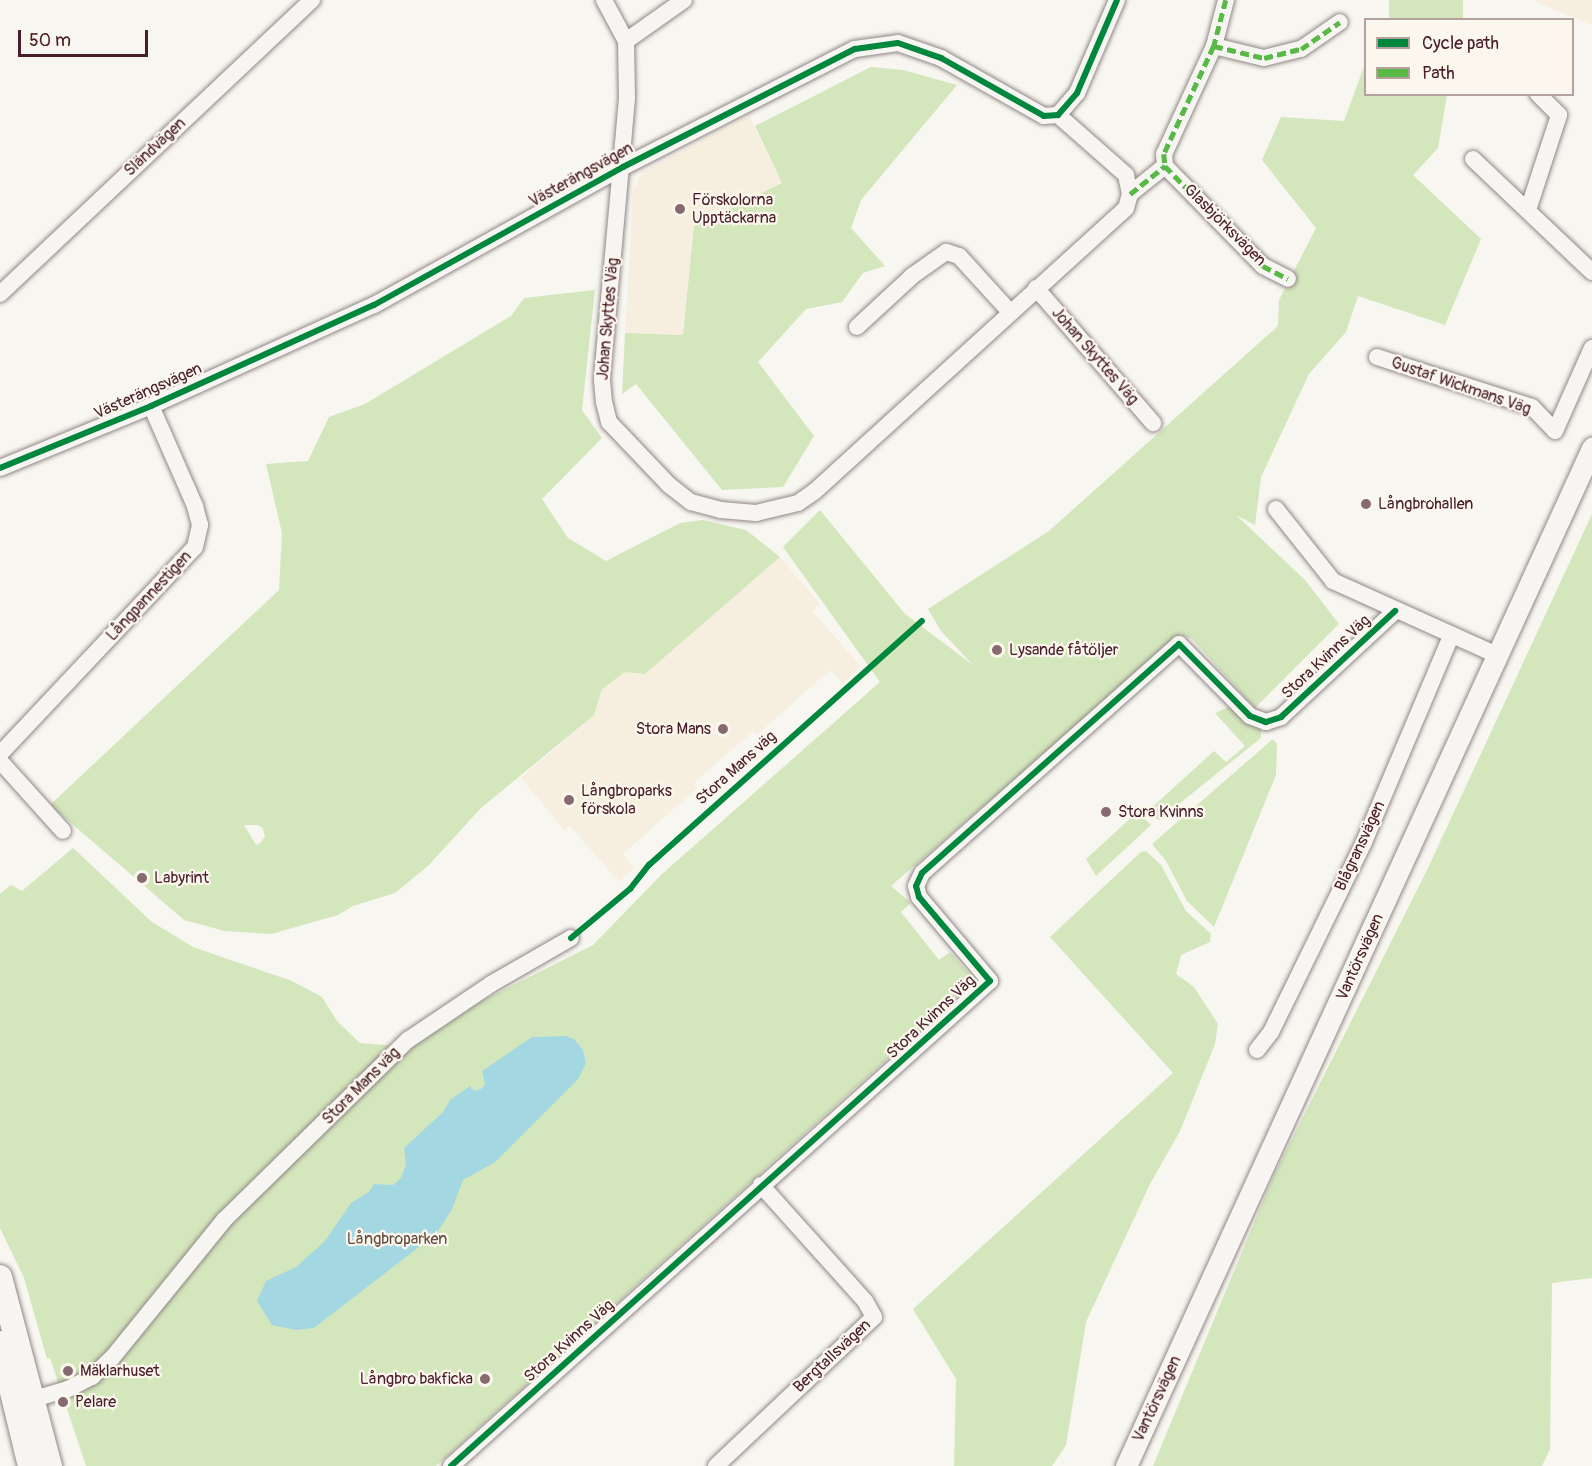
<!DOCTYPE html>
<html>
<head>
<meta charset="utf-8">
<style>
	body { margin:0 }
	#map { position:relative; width:1592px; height:1466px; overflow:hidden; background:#f8f6f0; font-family:Pangolin,sans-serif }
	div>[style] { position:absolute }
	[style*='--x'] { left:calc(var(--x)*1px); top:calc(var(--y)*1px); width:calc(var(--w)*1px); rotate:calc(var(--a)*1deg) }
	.built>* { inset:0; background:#f6efe0 }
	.green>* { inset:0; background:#d4e6bc; transform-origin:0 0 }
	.water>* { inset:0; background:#a3d8e3 }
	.roads { filter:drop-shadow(0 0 2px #918787) drop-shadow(0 0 2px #918787) }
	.minor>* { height:16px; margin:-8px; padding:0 8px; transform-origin:8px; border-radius:8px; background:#f6f5f1 }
	.tertiary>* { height:21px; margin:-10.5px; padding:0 10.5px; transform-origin:10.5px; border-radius:10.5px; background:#f6f5f1 }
	.secondary>* { height:24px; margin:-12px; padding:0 12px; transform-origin:12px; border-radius:12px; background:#f6f5f1 }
	.quiet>* { height:4.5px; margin-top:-2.25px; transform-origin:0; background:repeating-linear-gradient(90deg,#58b947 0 9px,transparent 0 13.5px) }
	.cycleway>* { height:6px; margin:-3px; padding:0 3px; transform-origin:3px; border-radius:3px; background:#00873e }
	.dots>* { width:16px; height:16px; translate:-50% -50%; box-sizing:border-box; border:3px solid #fbf7ec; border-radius:50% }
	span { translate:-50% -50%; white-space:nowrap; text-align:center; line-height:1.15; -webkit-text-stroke:4.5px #fbf7ec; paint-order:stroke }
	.street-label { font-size:16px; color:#4a1f2b }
	.poi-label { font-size:16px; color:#4a1f2b }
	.left { translate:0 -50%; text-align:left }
	.right { translate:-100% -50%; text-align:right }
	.park-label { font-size:16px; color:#654d45 }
	.legend { position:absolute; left:1364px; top:18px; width:210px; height:78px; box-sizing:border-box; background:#fbf7ec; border:2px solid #b4a19f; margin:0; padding:8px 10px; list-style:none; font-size:18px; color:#4a1f2b }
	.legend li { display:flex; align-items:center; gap:12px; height:30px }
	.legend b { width:30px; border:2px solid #b4a19f }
	.scale { position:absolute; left:18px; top:30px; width:130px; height:27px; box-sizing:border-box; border:3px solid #4a1f2b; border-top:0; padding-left:8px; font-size:18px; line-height:21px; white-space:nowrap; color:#4a1f2b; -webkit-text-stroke:4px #fbf7ec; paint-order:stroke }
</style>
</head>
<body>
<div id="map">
	<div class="built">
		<i style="clip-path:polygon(1535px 0,1592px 0,1592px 25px,1545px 6px)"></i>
		<i style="clip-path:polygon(749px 116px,782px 183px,694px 226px,683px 335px,625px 333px,633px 192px,642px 172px)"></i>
		<i style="clip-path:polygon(780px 557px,820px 604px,812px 611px,861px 666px,843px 683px,830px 670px,757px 735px,753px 731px,694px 783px,697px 788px,623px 854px,634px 868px,619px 882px,570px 826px,564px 830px,521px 778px,594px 715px,602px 689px)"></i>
	</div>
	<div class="green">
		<i style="left:1389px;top:0;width:74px;height:20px"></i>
		<i style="clip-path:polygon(1365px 64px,1366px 94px,1447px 95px,1438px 148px,1413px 175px,1481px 239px,1445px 325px,1358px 296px,1346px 332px,1309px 374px,1261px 477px,1255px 525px,1236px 515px,1305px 580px,1339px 624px,1255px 708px,1192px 639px,1180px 635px,891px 886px,911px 903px,901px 912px,939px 960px,950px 952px,975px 980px,436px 1466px,86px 1466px,50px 1358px,47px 1359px,24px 1278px,0 1228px,0 894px,11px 885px,22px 891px,73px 848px,152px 922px,193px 947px,292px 981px,322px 997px,337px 1021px,360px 1043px,412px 1047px,472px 1006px,593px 945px,662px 874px,880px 682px,783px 547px,820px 510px,905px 614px,973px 665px,941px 631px,928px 609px,1049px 531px,1278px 326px,1279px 300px,1316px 228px,1262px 160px,1281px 117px,1344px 121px)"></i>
		<i style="clip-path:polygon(871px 67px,903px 70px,957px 85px,861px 200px,851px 228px,885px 266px,863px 273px,842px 302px,806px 309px,758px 362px,814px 436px,783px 487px,722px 490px,636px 384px,622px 394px,625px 333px,683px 335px,694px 226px,782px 183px,755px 126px)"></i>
		<i style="clip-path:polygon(evenodd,595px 290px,582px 410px,602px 438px,542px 499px,568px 538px,606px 561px,680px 523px,703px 520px,746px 530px,780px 557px,645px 674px,625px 672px,602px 689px,594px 715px,481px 808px,428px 866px,395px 893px,353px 906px,338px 915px,271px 934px,225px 931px,184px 920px,50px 805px,279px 590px,282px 533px,266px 464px,308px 461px,329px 417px,365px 404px,511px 316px,524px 298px,595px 290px,244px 825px,258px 825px,263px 829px,265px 837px,259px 844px,256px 845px,244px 825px)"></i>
		<i style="clip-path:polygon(1592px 514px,1592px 1278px,1552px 1283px,1550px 1449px,1542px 1466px,1153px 1466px,1274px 1175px,1428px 868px)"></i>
		<i style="clip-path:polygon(1229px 707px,1247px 723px,1261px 729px,1261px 738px,1159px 820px,1149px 814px,1147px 812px,1214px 751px,1226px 762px,1245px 746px,1215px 713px)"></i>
		<i style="clip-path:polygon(1273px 739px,1277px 744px,1276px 775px,1214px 927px,1187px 901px,1166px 861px,1152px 844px)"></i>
		<i style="clip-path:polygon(1134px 815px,1138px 820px,1141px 815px,1151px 825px,1096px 876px,1086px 859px)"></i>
		<i style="clip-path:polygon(1146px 851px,1161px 865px,1186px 911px,1211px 934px,1210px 942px,1181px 955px,1176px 974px,1194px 987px,1218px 1024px,1215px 1044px,1180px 1131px,1150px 1184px,1086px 1322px,1066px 1445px,1052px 1466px,954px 1466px,956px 1379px,913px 1309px,1173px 1073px,1050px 937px,1141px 852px)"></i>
	</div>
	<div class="water">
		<i style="clip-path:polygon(565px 1036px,574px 1039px,583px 1050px,586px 1064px,578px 1079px,495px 1162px,463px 1180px,452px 1209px,437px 1233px,314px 1328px,296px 1330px,272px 1325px,257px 1301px,266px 1281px,296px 1267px,325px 1241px,351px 1203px,369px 1192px,374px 1184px,393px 1185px,401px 1178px,406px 1164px,404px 1148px,443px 1112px,450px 1100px,470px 1086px,474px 1091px,481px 1089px,485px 1084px,482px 1071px,532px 1037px)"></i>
	</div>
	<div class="roads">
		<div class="minor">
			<i style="--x:604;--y:0;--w:47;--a:61.8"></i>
			<i style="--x:626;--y:41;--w:57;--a:89"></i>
			<i style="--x:627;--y:98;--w:283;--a:95.1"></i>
			<i style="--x:602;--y:380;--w:22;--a:85"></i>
			<i style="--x:604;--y:402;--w:21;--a:76"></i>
			<i style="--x:609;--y:422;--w:87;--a:46.4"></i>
			<i style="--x:669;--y:485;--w:28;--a:38"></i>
			<i style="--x:691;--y:502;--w:31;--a:15"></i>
			<i style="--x:721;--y:510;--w:35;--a:5"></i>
			<i style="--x:756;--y:513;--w:43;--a:-13.4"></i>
			<i style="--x:798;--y:503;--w:19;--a:-35"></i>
			<i style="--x:814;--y:492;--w:422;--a:-42.3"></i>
			<i style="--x:1126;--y:208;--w:15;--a:-74"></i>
			<i style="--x:1130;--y:194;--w:19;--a:-102"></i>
			<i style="--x:1126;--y:175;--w:91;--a:-138.6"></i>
			<i style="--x:1226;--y:0;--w:48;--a:104.6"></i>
			<i style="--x:1214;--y:46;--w:119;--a:114.8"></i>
			<i style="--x:1164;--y:154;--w:12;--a:85"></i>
			<i style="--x:1165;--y:166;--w:140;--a:45.6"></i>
			<i style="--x:1263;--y:266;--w:28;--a:27"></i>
			<i style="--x:626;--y:41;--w:71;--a:-35.3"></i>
			<i style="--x:1214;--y:46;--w:51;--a:13.5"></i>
			<i style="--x:1264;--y:58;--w:38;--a:-14"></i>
			<i style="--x:1301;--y:49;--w:47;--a:-34.7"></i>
			<i style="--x:1473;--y:159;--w:164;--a:43.5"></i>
			<i style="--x:1130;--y:194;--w:45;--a:-38.7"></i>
			<i style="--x:1528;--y:210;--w:100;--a:-71.9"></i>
			<i style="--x:1559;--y:115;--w:30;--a:-135"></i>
			<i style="--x:1036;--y:288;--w:179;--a:49.1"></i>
			<i style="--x:0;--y:294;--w:429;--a:-43.3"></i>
			<i style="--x:857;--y:327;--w:75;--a:-42.8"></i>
			<i style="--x:912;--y:276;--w:42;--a:-35.2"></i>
			<i style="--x:946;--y:252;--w:14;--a:17"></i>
			<i style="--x:959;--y:256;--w:76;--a:47.7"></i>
			<i style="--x:1377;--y:357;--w:163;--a:17.9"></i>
			<i style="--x:1532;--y:407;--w:33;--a:46"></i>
			<i style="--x:1555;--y:431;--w:91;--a:-66"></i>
			<i style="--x:0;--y:468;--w:163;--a:-22.3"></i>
			<i style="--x:151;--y:406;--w:245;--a:-24.4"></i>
			<i style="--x:374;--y:305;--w:285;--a:-29"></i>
			<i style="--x:623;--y:167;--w:260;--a:-27"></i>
			<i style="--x:855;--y:49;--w:43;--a:-7.9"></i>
			<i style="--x:898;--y:43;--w:46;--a:19.2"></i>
			<i style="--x:941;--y:58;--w:118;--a:29.4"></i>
			<i style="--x:1044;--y:116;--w:14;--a:-4"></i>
			<i style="--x:1058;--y:115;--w:29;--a:-49"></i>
			<i style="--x:1077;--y:93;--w:101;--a:-66.7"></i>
			<i style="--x:1276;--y:509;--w:92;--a:51.6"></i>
			<i style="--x:1333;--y:581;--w:180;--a:24.3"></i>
			<i style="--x:0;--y:754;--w:284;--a:-46.7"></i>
			<i style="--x:195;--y:547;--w:23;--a:-77"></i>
			<i style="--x:200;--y:525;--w:20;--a:-105"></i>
			<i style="--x:195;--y:506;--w:109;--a:-113.7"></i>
			<i style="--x:0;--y:761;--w:94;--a:48"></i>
			<i style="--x:1257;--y:1050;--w:23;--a:-52"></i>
			<i style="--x:1271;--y:1032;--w:212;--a:-63.9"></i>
			<i style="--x:1364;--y:842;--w:224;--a:-67.1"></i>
			<i style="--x:24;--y:1402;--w:46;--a:-16.5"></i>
			<i style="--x:68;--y:1389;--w:27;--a:-27"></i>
			<i style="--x:92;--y:1377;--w:28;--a:-44"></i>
			<i style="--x:112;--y:1358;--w:178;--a:-50.9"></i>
			<i style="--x:224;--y:1220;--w:257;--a:-44.4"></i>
			<i style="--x:408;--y:1040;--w:100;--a:-34"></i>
			<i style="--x:491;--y:984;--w:92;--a:-29.9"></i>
			<i style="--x:451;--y:1466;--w:725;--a:-41.98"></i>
			<i style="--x:990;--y:981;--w:110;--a:-130.2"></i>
			<i style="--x:919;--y:897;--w:11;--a:-105"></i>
			<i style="--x:916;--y:886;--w:14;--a:-65"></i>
			<i style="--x:922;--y:873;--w:344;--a:-41.7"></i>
			<i style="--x:1179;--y:644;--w:101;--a:45.4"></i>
			<i style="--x:1250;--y:716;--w:17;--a:21"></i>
			<i style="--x:1266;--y:722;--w:16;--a:-18"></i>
			<i style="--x:1281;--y:717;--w:156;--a:-42.9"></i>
			<i style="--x:716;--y:1466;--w:217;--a:-43.3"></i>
			<i style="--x:874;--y:1317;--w:18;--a:-119"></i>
			<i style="--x:865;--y:1301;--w:156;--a:-131.9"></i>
		</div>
		<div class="tertiary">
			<i style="--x:1126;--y:1466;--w:1120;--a:-65.4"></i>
		</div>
		<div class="secondary">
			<i style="--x:0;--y:1277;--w:196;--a:75.2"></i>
			<i style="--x:0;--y:1343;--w:127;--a:76.3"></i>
		</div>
	</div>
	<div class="quiet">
		<i style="--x:1226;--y:0;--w:48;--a:104.6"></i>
		<i style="--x:1214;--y:46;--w:119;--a:114.8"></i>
		<i style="--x:1164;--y:154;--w:12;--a:85"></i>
		<i style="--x:1165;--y:166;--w:140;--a:45.6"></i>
		<i style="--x:1263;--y:266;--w:28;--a:27"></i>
		<i style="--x:1214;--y:46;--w:51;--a:13.5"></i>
		<i style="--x:1264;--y:58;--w:38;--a:-14"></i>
		<i style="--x:1301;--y:49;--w:47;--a:-34.7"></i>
		<i style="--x:1130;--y:194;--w:45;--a:-38.7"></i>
	</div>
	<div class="cycleway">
		<i style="--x:0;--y:468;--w:163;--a:-22.3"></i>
		<i style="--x:151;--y:406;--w:245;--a:-24.4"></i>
		<i style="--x:374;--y:305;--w:285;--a:-29"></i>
		<i style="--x:623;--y:167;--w:260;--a:-27"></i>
		<i style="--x:855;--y:49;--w:43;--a:-7.9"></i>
		<i style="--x:898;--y:43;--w:46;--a:19.2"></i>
		<i style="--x:941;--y:58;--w:118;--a:29.4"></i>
		<i style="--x:1044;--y:116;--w:14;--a:-4"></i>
		<i style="--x:1058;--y:115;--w:29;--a:-49"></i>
		<i style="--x:1077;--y:93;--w:101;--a:-66.7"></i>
		<i style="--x:571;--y:938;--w:77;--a:-39.7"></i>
		<i style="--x:630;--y:889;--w:31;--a:-52"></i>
		<i style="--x:649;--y:865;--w:366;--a:-41.8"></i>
		<i style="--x:451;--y:1466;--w:725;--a:-41.98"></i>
		<i style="--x:990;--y:981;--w:110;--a:-130.2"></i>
		<i style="--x:919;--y:897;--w:11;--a:-105"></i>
		<i style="--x:916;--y:886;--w:14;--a:-65"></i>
		<i style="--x:922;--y:873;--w:344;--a:-41.7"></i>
		<i style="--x:1179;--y:644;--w:101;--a:45.4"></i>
		<i style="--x:1250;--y:716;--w:17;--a:21"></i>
		<i style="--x:1266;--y:722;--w:16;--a:-18"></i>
		<i style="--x:1281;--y:717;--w:156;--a:-42.9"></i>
	</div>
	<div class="dots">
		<i style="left:680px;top:209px;background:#876a70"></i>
		<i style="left:1366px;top:504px;background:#876a70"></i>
		<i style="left:997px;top:650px;background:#876a70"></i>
		<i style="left:723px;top:729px;background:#876a70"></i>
		<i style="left:569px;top:800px;background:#876a70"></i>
		<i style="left:1106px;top:812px;background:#876a70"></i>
		<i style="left:142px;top:878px;background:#876a70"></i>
		<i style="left:68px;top:1371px;background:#876a70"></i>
		<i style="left:485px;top:1379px;background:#876a70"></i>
		<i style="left:63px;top:1402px;background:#876a70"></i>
	</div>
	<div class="street-label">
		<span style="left:155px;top:147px;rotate:-43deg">Sländvägen</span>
		<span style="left:581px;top:175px;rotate:-29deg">Västerängsvägen</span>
		<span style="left:1225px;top:225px;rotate:45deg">Glasbjörksvägen</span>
		<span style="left:608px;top:319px;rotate:-85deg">Johan Skyttes Väg</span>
		<span style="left:1095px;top:356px;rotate:49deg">Johan Skyttes Väg</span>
		<span style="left:1461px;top:386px;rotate:19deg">Gustaf Wickmans Väg</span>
		<span style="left:148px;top:391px;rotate:-24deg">Västerängsvägen</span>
		<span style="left:149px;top:596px;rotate:-47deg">Långpannestigen</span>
		<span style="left:1326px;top:657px;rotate:-43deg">Stora Kvinns Väg</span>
		<span style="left:736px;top:768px;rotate:-42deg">Stora Mans väg</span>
		<span style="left:1360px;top:846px;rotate:-65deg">Blågransvägen</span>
		<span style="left:1360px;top:957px;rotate:-66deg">Vantörsvägen</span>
		<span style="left:931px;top:1017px;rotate:-43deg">Stora Kvinns Väg</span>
		<span style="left:361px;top:1086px;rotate:-45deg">Stora Mans väg</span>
		<span style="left:569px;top:1341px;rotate:-42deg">Stora Kvinns Väg</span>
		<span style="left:832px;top:1356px;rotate:-43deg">Bergtallsvägen</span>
		<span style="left:1157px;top:1399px;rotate:-65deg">Vantörsvägen</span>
	</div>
	<div class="poi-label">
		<span class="left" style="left:692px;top:209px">Förskolorna<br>Upptäckarna</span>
		<span class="left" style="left:1378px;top:504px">Långbrohallen</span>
		<span class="left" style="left:1009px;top:650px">Lysande fåtöljer</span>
		<span class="right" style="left:711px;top:729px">Stora Mans</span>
		<span class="left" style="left:581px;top:800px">Långbroparks<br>förskola</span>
		<span class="left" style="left:1118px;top:812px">Stora Kvinns</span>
		<span class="left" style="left:154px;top:878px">Labyrint</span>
		<span class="left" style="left:80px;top:1371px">Mäklarhuset</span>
		<span class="right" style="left:473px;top:1379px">Långbro bakficka</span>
		<span class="left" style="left:75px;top:1402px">Pelare</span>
	</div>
	<div class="park-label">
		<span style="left:397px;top:1239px">Långbroparken</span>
	</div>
	<ul class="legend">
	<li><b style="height:8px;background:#00873e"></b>Cycle path</li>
	<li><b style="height:8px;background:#58b947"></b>Path</li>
	</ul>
	<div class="scale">50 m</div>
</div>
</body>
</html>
